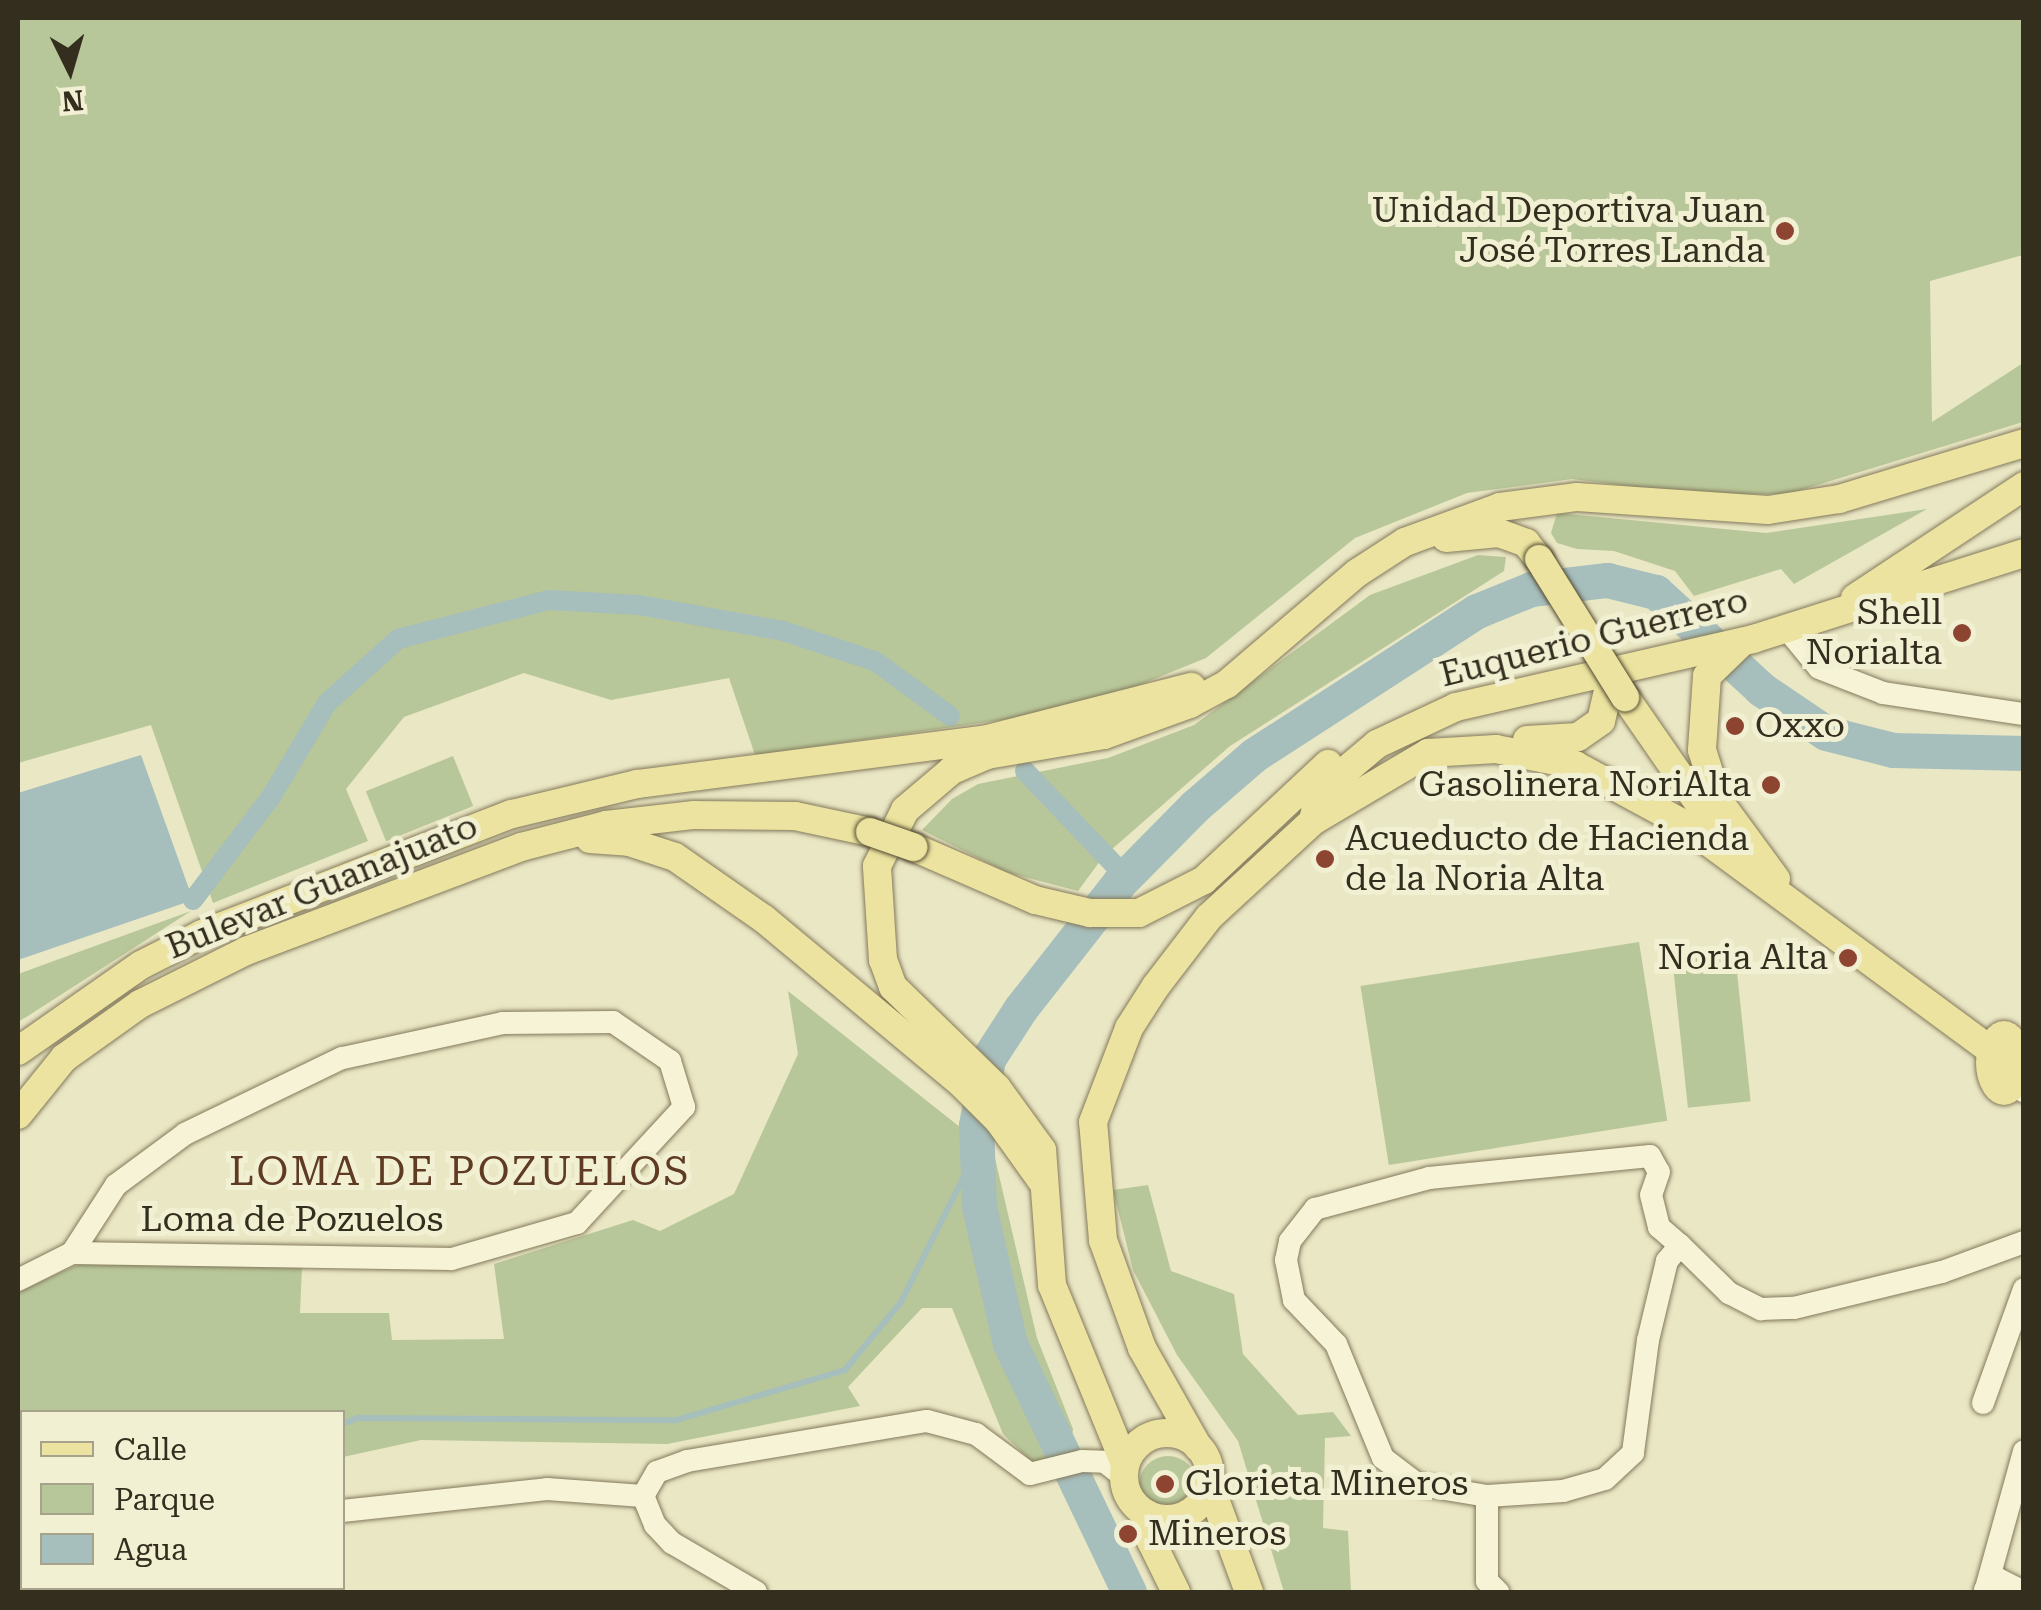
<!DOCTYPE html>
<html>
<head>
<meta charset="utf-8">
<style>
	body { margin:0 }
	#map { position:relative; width:2041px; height:1610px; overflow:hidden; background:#eae7c4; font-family:"Roboto Serif",serif }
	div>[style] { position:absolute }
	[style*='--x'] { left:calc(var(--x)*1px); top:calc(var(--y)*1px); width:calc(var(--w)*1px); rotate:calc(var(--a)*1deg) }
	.green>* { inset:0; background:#b8c799; transform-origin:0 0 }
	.round { border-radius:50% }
	.water>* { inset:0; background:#a6bebc }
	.stream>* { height:6px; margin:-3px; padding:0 3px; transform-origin:3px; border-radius:3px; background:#a6bebc }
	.canal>* { height:20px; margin:-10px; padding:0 10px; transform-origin:10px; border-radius:10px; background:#a6bebc }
	.river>* { height:35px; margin:-17.5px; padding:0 17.5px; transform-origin:17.5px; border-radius:17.5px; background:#a6bebc }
	.roads { filter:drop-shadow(0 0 2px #83795c) drop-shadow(0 0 2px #83795c) }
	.minor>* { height:22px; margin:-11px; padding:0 11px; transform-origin:11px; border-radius:11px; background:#f6f3d6 }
	.major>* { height:28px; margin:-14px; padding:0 14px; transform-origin:14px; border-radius:14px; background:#ebe39f }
	.major>.ring { margin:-14px; padding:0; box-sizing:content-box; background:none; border:28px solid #ebe39f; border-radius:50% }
	.bridges { filter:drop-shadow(0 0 2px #514730) drop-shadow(0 0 2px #514730) }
	.major-bridge>* { height:28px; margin:-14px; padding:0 14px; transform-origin:14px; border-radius:14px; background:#ebe39f }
	.dots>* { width:28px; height:28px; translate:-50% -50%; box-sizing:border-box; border:5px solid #f2f0d3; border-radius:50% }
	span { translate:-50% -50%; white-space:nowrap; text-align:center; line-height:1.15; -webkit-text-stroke:10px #f2f0d3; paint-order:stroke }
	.poi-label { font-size:35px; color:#342e1f }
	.right { translate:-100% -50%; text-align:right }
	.left { translate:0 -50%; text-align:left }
	.street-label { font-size:35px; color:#342e1f }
	.quarter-label { font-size:40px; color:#5e3b22; letter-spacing:2.5px }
	.frame { position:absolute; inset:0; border:20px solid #342e1f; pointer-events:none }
	.legend { position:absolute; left:20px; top:1410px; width:325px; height:180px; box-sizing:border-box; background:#f2f0d3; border:2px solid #a6a28b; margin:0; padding:12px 18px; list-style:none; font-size:30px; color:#342e1f }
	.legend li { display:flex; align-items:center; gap:20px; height:50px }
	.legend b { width:50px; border:2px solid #a6a28b }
	.north { position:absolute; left:20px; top:20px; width:100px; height:100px; -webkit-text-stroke:8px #f2f0d3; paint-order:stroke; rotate:175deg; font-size:28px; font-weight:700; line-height:40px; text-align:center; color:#342e1f }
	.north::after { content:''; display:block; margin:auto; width:35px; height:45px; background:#342e1f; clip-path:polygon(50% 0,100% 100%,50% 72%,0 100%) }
</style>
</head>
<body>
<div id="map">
	<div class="green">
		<i style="clip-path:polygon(18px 18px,2023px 18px,2023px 255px,1930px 281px,1932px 422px,2023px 363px,2023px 422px,1788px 494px,1701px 495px,1572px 479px,1467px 493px,1355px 538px,1206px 658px,1100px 701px,1023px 717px,755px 755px,729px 678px,611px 700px,524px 673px,404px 717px,346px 789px,368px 841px,213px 903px,151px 725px,18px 763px)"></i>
		<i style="clip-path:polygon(1927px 509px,1794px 584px,1781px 569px,1694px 596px,1675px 571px,1614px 551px,1577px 549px,1557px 543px,1551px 533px,1557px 513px,1766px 533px)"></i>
		<i style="clip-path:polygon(1478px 555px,1506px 557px,1504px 571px,1230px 746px,1103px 857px,1078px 891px,1006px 872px,922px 830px,952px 799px,978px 784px,1108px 758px,1194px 725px,1370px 595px)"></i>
		<i style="left:453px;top:756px;width:54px;height:94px;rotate:68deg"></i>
		<i style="clip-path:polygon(191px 911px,28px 1016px,18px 1022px,18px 974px)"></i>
		<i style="left:1639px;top:942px;width:181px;height:282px;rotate:81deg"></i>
		<i style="left:1735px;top:953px;width:149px;height:63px;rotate:84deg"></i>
		<i style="clip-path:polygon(788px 991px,994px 1154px,1037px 1338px,1073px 1429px,1071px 1448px,1034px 1464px,1003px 1434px,952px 1308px,922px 1308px,848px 1387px,860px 1406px,667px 1444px,421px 1440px,343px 1457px,342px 1412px,22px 1412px,22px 1588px,90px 1588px,18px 1592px,18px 1292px,79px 1264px,302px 1267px,300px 1313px,389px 1313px,392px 1340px,504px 1339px,494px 1264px,633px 1220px,660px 1231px,734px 1194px,798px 1054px)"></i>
		<i style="clip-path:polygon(1148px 1185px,1171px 1271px,1234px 1294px,1243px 1354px,1298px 1415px,1333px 1412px,1351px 1436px,1325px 1438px,1323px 1528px,1348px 1531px,1351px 1592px,1284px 1592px,1238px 1441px,1177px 1355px,1133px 1270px,1113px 1190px)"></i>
		<i class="round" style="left:1139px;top:1456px;width:58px;height:58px"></i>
	</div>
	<div class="water">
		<i style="clip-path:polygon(141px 755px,193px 900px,18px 960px,18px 793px)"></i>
	</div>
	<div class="stream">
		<i style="--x:342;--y:1424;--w:17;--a:-21"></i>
		<i style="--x:358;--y:1418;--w:319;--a:0.4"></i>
		<i style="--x:677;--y:1420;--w:175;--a:-16.6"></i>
		<i style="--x:845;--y:1370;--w:88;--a:-50.5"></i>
		<i style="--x:901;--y:1302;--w:168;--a:-63.4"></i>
		<i style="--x:18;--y:1512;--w:4;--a:-27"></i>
	</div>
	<div class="canal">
		<i style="--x:1025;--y:771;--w:145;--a:46.4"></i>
		<i style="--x:193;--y:900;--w:129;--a:-52.9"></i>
		<i style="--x:271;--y:797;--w:109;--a:-59.2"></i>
		<i style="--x:327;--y:703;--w:96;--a:-42"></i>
		<i style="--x:398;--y:639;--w:156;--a:-14.5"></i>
		<i style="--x:549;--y:600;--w:90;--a:3.2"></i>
		<i style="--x:639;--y:605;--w:146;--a:10.2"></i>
		<i style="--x:783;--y:631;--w:97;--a:18.1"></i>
		<i style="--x:875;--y:661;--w:93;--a:36.3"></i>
	</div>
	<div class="river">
		<i style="--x:1129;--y:1592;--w:275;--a:-115.6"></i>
		<i style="--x:1010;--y:1344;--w:141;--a:-102.7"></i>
		<i style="--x:979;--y:1206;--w:81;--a:-92.1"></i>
		<i style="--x:976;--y:1125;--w:67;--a:-79.7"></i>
		<i style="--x:988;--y:1059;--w:61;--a:-57.1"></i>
		<i style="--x:1021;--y:1008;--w:159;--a:-51.9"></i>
		<i style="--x:1119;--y:883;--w:108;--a:-45.4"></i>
		<i style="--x:1195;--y:806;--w:78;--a:-40.8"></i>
		<i style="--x:1254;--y:755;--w:265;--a:-32.9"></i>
		<i style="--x:1477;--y:611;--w:58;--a:-22.2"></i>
		<i style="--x:1531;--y:589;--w:77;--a:-6.8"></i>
		<i style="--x:1607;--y:580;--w:50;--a:13.8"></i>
		<i style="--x:1656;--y:592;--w:143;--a:42.7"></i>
		<i style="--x:1761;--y:689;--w:78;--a:34.1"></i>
		<i style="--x:1826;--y:733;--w:69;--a:14.2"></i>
		<i style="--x:1893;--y:750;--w:131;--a:1.3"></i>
	</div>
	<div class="roads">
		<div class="minor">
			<i style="--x:1787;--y:629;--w:50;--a:50.6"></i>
			<i style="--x:1819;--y:668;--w:69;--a:21.3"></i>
			<i style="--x:1883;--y:693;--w:143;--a:8.5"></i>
			<i style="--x:2001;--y:1061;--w:38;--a:53"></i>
			<i style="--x:1680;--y:1245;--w:21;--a:129"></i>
			<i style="--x:1667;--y:1261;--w:81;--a:103.5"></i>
			<i style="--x:1648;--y:1340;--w:114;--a:97.6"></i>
			<i style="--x:1633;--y:1453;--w:38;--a:137"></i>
			<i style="--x:1605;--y:1479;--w:44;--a:164.1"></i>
			<i style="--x:1563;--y:1491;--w:76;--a:176.2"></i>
			<i style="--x:1487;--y:1496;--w:71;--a:-170.3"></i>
			<i style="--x:1417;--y:1484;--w:43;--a:-142.6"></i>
			<i style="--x:1383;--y:1458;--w:123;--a:-112.4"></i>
			<i style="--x:1336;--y:1344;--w:61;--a:-133.7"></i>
			<i style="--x:1294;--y:1300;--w:41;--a:-101.3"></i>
			<i style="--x:1286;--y:1260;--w:19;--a:-78"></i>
			<i style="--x:1290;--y:1241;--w:41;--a:-52"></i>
			<i style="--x:1315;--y:1209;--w:118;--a:-15.2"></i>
			<i style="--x:1429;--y:1178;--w:222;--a:-5.7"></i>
			<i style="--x:1650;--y:1156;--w:18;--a:61"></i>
			<i style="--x:1659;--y:1172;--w:24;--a:109"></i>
			<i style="--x:1651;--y:1195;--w:33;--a:76"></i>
			<i style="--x:1659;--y:1227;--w:28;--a:41"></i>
			<i style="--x:1680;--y:1245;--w:69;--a:44.4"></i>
			<i style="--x:1729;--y:1293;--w:36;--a:27"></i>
			<i style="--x:1761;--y:1309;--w:33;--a:-2"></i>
			<i style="--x:1794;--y:1308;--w:152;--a:-13.7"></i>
			<i style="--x:1942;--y:1272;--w:87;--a:-20.1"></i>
			<i style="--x:18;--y:1280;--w:60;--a:-26.6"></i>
			<i style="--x:72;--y:1253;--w:380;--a:0.9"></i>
			<i style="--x:452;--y:1259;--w:130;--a:-16.1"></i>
			<i style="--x:577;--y:1223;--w:158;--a:-47.3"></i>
			<i style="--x:684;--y:1107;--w:48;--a:-106.9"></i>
			<i style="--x:670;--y:1061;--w:69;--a:-145.6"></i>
			<i style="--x:613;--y:1022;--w:110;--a:179.5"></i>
			<i style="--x:503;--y:1023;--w:165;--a:167.7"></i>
			<i style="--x:342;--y:1058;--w:174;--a:154.2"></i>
			<i style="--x:185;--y:1134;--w:86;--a:143.5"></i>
			<i style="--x:116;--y:1185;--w:81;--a:122.9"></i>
			<i style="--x:1983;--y:1403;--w:121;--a:-70.2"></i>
			<i style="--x:1487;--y:1496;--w:85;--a:90"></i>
			<i style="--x:1487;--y:1581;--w:16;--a:45"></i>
			<i style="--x:342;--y:1511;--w:206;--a:-6.1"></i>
			<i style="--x:547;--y:1489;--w:96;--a:4.2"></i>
			<i style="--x:1985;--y:1590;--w:17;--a:-40"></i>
			<i style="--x:1998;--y:1579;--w:29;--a:27"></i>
			<i style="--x:110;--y:1592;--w:11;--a:-22"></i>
			<i style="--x:756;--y:1592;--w:97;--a:-149.7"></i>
			<i style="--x:672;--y:1543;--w:25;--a:-133"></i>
			<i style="--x:655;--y:1525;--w:31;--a:-112"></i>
			<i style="--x:643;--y:1496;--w:28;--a:-60"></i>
			<i style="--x:657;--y:1472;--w:32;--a:-20"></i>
			<i style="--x:687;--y:1461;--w:243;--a:-9.5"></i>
			<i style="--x:927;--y:1421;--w:51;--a:14.9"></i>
			<i style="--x:976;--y:1434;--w:67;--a:36.5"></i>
			<i style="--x:1030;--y:1474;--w:54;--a:-14"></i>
			<i style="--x:1082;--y:1461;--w:23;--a:2"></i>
			<i style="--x:1105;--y:1462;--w:23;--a:38"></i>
			<i style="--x:1985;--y:1592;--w:146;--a:-74.5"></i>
		</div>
		<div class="major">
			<i style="--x:1446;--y:538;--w:53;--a:-5.4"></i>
			<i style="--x:1499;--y:533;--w:29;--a:20"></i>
			<i style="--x:1526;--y:543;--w:21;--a:51"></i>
			<i style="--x:1855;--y:598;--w:203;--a:-33.5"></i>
			<i style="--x:1740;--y:644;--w:46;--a:135.9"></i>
			<i style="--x:1707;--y:676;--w:74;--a:93.9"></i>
			<i style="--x:1702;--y:750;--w:52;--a:72.3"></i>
			<i style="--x:1718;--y:800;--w:98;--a:53.7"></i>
			<i style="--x:1625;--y:697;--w:174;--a:55.3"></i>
			<i style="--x:1527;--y:740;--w:51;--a:-3.4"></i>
			<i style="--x:1578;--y:737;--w:28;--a:-35"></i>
			<i style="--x:1601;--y:721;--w:27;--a:-77"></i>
			<i style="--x:1313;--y:821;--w:134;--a:-30.6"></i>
			<i style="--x:1428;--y:753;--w:68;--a:-3.4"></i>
			<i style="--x:1496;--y:749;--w:81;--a:11.4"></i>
			<i style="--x:1575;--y:765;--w:124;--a:28.4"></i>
			<i style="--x:1684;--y:824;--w:379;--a:36.4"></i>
			<i style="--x:590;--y:839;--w:39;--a:4"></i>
			<i style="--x:629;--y:842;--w:48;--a:18.1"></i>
			<i style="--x:675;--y:857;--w:108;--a:34.9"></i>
			<i style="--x:764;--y:919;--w:258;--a:39.8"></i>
			<i style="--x:962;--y:1084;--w:52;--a:45"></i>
			<i style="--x:999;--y:1121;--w:77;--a:54.5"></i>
			<i style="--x:913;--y:847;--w:133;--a:23.5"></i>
			<i style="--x:1035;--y:900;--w:57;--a:13.3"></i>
			<i style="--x:1090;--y:913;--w:49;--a:0"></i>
			<i style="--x:1139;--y:913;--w:73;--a:-26.9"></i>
			<i style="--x:1204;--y:880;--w:170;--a:-43.1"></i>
			<i class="ring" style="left:1990px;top:1035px;width:-2px;height:-2px"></i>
			<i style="--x:18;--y:1051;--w:150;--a:-35"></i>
			<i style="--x:141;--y:965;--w:68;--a:-26.9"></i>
			<i style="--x:202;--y:934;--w:332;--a:-21.2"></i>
			<i style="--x:512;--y:814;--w:129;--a:-13.5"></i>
			<i style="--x:637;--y:784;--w:353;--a:-7.3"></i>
			<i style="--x:987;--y:739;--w:211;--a:-14.3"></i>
			<i style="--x:18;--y:1115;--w:73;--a:-51.1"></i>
			<i style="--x:64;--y:1058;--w:93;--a:-35.4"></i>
			<i style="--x:140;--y:1004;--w:119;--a:-26.6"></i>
			<i style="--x:246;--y:951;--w:294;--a:-20.7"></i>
			<i style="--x:521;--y:847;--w:88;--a:-14.5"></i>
			<i style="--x:606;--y:825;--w:89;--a:-6.5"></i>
			<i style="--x:694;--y:815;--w:101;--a:0.6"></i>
			<i style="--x:795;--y:816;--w:77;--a:12"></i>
			<i class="ring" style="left:1124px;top:1433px;width:58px;height:58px"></i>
			<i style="--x:1198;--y:1447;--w:114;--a:-119.5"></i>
			<i style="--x:1142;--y:1348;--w:115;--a:-109.9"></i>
			<i style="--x:1103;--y:1240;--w:118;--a:-94.8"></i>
			<i style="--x:1093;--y:1122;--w:101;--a:-69"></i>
			<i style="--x:1129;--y:1028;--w:50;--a:-57.3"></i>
			<i style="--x:1156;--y:986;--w:87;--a:-52.5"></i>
			<i style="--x:1209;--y:917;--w:142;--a:-42.7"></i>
			<i style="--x:1313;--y:821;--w:29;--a:-78"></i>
			<i style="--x:1319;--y:793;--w:76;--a:-40.2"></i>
			<i style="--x:1377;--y:744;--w:87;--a:-25.1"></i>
			<i style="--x:1456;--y:707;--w:305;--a:-12.9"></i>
			<i style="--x:1753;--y:639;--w:284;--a:-17.6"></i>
			<i style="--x:1125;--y:1464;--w:193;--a:-112.2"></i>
			<i style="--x:1052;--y:1285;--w:135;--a:-94.2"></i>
			<i style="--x:1042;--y:1150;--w:77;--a:-126"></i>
			<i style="--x:997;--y:1088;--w:145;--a:-135.8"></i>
			<i style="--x:893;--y:987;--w:29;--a:-110"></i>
			<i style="--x:883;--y:960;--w:94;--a:-93.7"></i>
			<i style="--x:877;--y:866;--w:63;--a:-63.4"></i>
			<i style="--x:905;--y:810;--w:62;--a:-40.4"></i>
			<i style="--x:952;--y:770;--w:38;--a:-23"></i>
			<i style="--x:987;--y:755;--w:119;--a:-9.7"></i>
			<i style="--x:1104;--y:735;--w:91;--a:-19.8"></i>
			<i style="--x:1190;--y:704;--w:42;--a:-28.4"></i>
			<i style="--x:1227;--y:684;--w:171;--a:-40.5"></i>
			<i style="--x:1357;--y:573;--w:57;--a:-32.9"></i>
			<i style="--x:1405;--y:542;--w:101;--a:-20.2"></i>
			<i style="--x:1500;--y:507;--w:78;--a:-7.4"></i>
			<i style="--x:1577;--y:497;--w:191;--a:3.9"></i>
			<i style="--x:1768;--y:510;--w:72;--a:-8.8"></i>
			<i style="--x:1839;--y:499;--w:193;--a:-16.8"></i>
			<i style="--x:1209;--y:1483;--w:116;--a:69.8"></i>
			<i style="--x:1147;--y:1514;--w:27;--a:82"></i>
			<i style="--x:1151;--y:1541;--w:57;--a:63.9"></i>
		</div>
	</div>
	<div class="bridges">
		<div class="major-bridge">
			<i style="--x:1539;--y:559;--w:163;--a:58.1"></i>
			<i style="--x:870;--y:832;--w:46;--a:19.2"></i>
		</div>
	</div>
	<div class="dots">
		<i style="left:1785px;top:231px;background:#8d4431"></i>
		<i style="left:1962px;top:633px;background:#8d4431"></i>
		<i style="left:1735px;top:726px;background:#8d4431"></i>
		<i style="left:1771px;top:785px;background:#8d4431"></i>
		<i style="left:1325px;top:859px;background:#8d4431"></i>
		<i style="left:1848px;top:958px;background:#8d4431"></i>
		<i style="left:1165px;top:1484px;background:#8d4431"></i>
		<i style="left:1128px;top:1534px;background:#8d4431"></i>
	</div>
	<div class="poi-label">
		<span class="right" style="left:1765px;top:231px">Unidad Deportiva Juan<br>José Torres Landa</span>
		<span class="right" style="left:1942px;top:633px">Shell<br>Norialta</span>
		<span class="left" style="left:1755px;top:726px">Oxxo</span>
		<span class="right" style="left:1751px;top:785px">Gasolinera NoriAlta</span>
		<span class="left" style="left:1345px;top:859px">Acueducto de Hacienda<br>de la Noria Alta</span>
		<span class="right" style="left:1828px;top:958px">Noria Alta</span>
		<span class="left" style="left:1185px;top:1484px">Glorieta Mineros</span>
		<span class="left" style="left:1148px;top:1534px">Mineros</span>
	</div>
	<div class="street-label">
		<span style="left:1594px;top:638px;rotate:-14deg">Euquerio Guerrero</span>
		<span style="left:322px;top:887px;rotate:-22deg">Bulevar Guanajuato</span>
		<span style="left:292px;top:1220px">Loma de Pozuelos</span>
	</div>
	<div class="quarter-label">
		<span style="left:460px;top:1172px">LOMA DE POZUELOS</span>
	</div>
	<div class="frame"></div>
	<ul class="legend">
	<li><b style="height:12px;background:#ebe39f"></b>Calle</li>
	<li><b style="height:28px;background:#b8c799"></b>Parque</li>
	<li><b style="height:28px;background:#a6bebc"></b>Agua</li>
	</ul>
	<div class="north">N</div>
</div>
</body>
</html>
